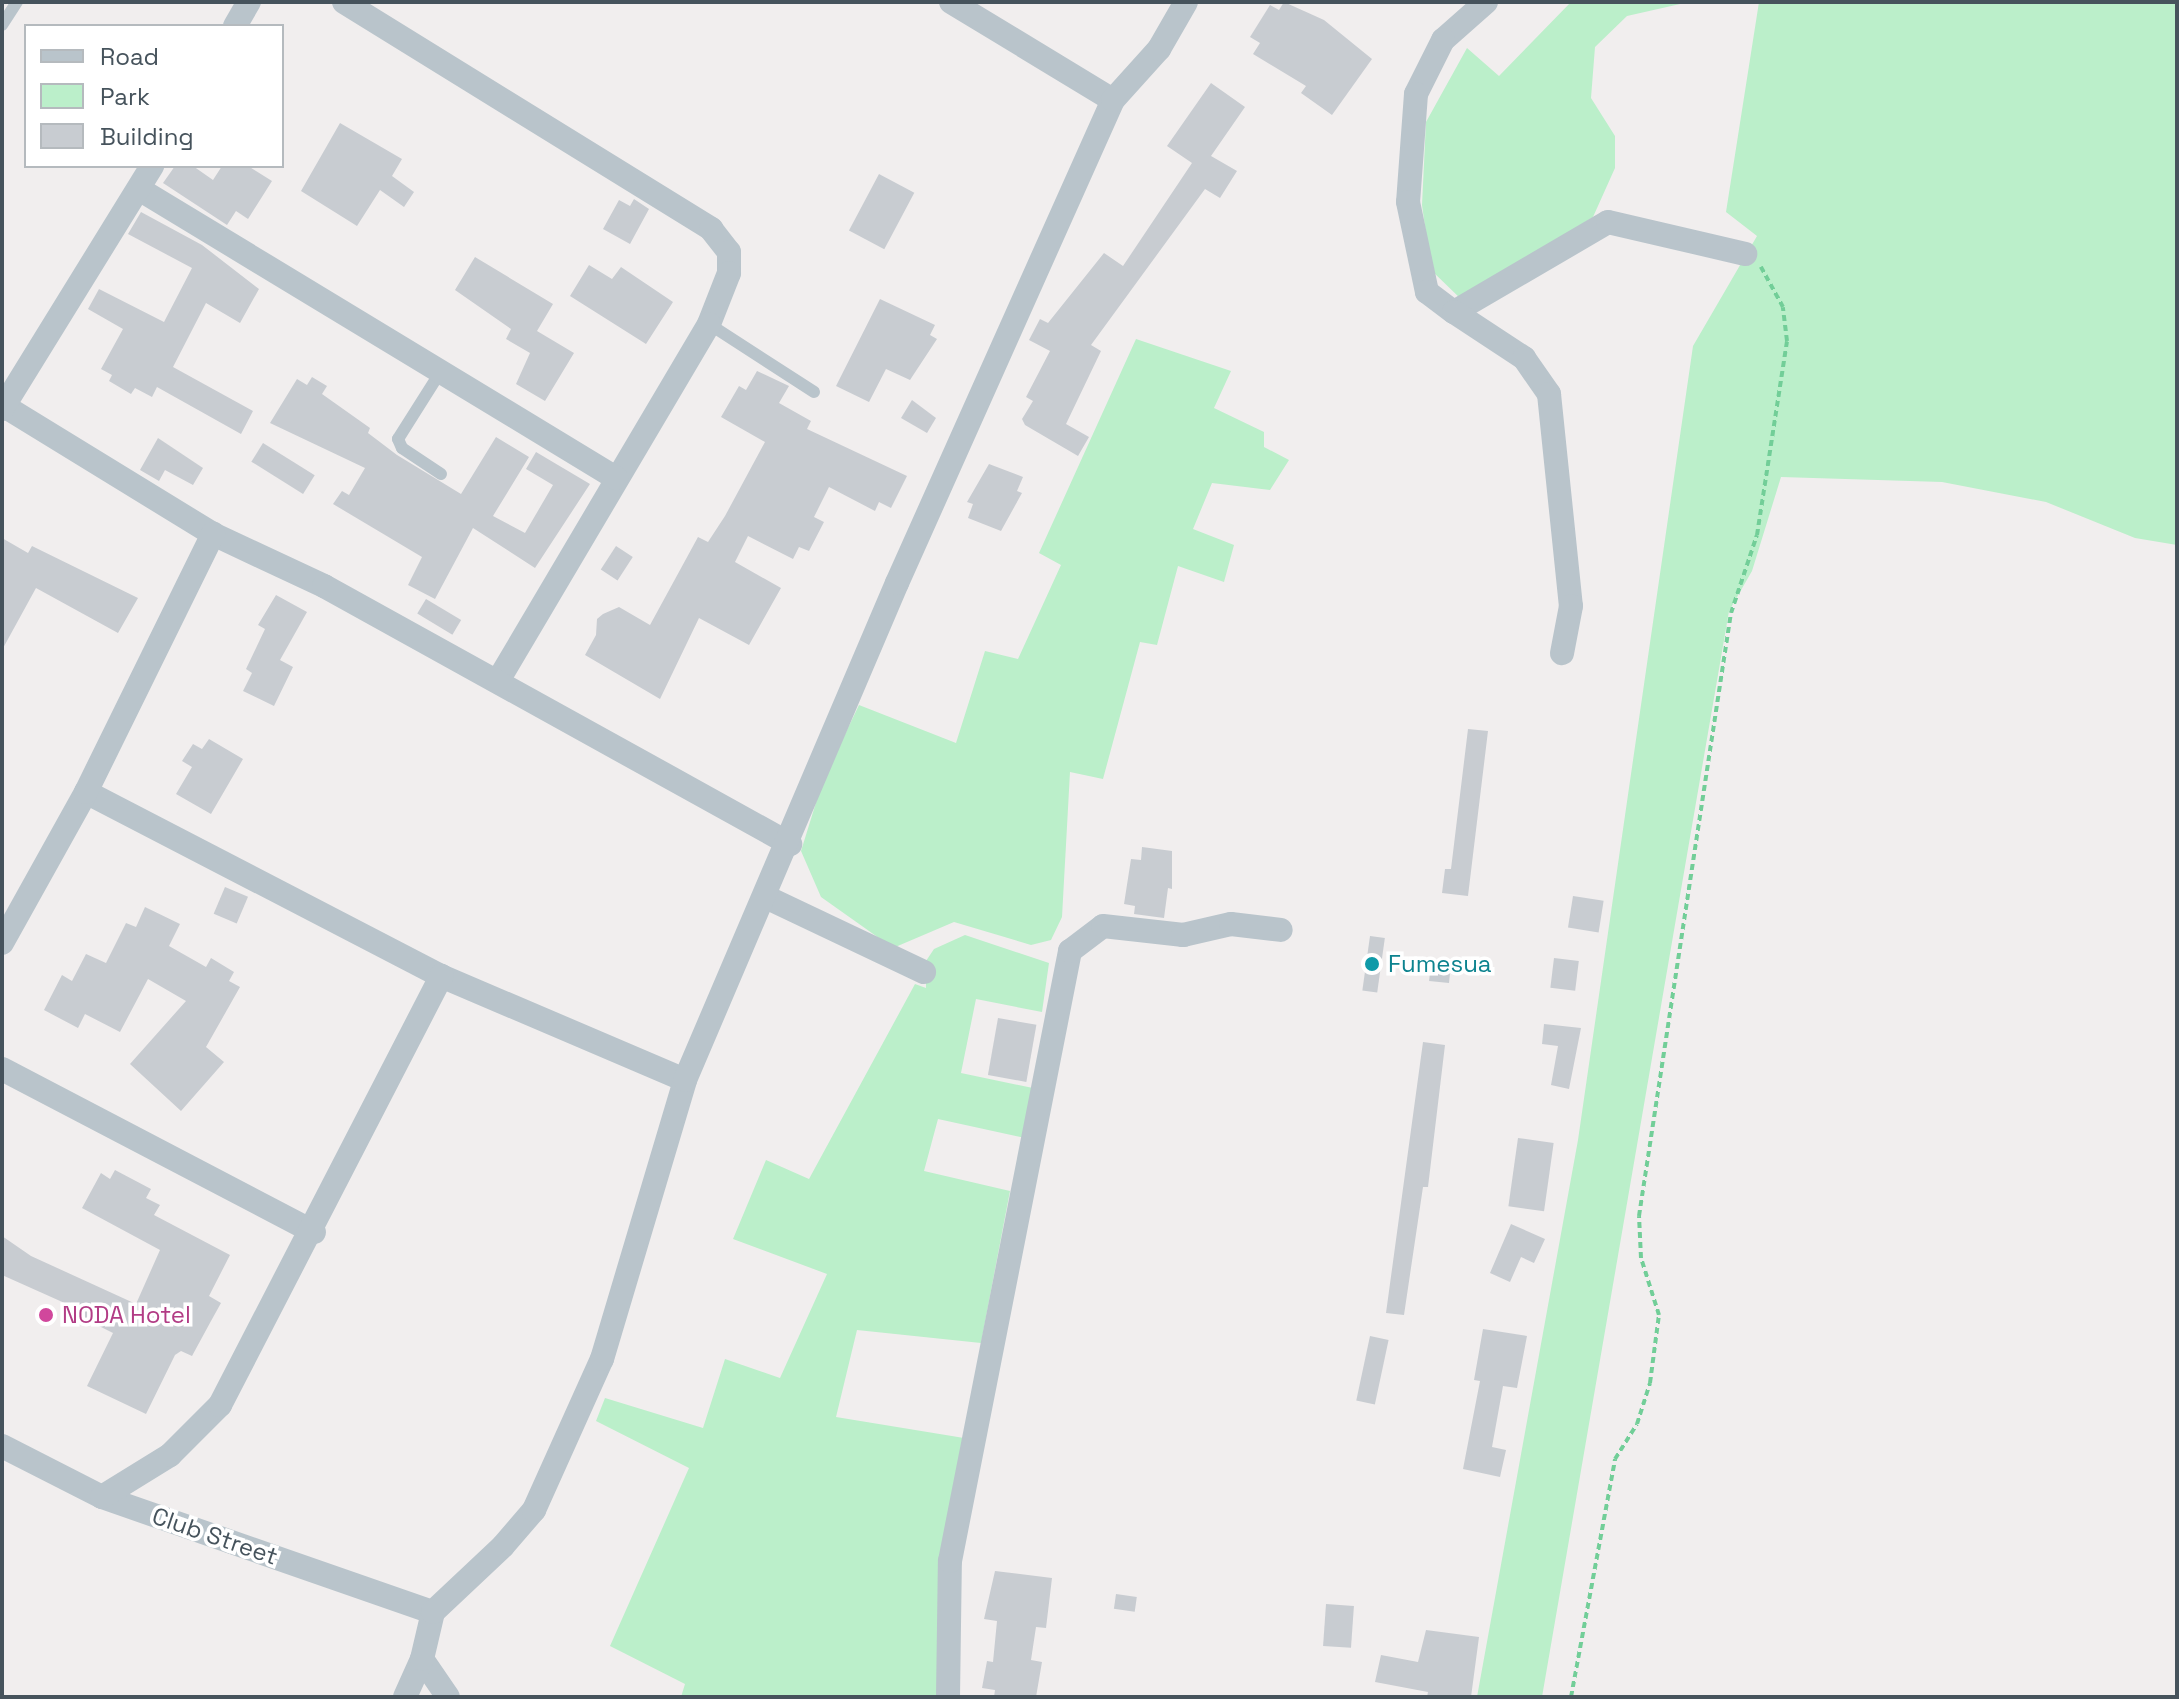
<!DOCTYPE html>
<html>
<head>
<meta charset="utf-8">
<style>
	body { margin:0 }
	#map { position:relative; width:2179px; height:1699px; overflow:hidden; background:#f1eeee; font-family:"Space Grotesk",sans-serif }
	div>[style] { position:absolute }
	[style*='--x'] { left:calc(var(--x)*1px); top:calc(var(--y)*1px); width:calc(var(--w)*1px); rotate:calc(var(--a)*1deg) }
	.green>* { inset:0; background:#bbefca }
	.building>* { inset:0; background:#c8ccd1; transform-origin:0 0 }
	.path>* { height:4px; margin-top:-2px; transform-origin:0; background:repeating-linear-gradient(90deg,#72ce98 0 6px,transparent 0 10px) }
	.service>* { height:12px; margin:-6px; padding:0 6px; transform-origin:6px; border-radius:6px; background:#b9c4cb }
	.minor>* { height:24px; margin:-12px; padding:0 12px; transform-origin:12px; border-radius:12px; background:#b9c4cb }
	.dots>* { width:22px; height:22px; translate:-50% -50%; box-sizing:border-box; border:4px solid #fff; border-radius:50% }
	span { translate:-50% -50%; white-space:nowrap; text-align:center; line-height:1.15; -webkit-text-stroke:7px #fff; paint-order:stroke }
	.culture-label { font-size:24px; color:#0d838f }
	.left { translate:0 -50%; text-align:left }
	.hotel-label { font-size:24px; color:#b23c85 }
	.street-label { font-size:24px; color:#46535c }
	.frame { position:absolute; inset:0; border:4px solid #46535c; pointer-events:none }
	.legend { position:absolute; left:24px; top:24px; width:260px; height:144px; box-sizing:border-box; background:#fff; border:2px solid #b5babe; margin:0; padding:10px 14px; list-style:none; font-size:24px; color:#46535c }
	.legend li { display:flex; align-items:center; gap:16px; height:40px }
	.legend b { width:40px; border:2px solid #b5babe }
</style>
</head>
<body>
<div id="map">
	<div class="green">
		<i style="clip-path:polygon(1571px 2px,1689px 2px,1627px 16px,1595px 47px,1591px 98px,1615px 136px,1615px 168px,1593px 217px,1463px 301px,1431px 270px,1422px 205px,1426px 122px,1467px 48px,1499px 76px)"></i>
		<i style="clip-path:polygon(1759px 2px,2177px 2px,2177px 545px,2135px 538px,2046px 502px,1942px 482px,1781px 477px,1752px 571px,1729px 611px,1542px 1697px,1477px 1697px,1578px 1140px,1693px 346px,1757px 236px,1726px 212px)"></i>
		<i style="clip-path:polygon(1136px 339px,1231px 371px,1214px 408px,1264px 432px,1264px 447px,1289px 460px,1270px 490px,1212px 483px,1193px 529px,1234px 545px,1224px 582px,1178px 566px,1157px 645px,1140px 642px,1103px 779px,1070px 772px,1062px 917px,1051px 940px,1031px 945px,954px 922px,893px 948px,821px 897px,801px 851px,823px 780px,859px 705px,956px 743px,985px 651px,1018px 659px,1061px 565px,1039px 553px)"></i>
		<i style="clip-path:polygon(965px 935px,1049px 963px,1042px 1012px,976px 999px,961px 1073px,1033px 1088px,1025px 1138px,938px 1119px,924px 1171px,1010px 1191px,981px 1343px,857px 1330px,836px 1417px,964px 1438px,937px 1697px,681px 1697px,685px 1684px,610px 1646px,689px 1468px,596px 1421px,605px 1398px,703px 1428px,725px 1359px,780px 1378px,827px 1274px,733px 1239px,766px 1160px,809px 1179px,915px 984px,926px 988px,926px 961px,934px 949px)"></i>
	</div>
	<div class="building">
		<i style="clip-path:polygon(1284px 2px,1324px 20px,1372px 59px,1332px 115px,1301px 93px,1306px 86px,1253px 54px,1260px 43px,1250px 37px,1270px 5px,1279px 10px)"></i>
		<i style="clip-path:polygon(1211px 83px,1245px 107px,1211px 156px,1237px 171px,1220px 198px,1205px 189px,1091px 345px,1101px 351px,1066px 424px,1089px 437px,1078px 456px,1025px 425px,1022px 419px,1033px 401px,1026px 397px,1050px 351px,1029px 340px,1040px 319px,1048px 323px,1104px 253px,1123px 266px,1192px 163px,1167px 146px)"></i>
		<i style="clip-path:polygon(340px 123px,402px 159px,392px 176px,414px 192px,404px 207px,380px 190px,357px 226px,301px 191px)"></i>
		<i style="clip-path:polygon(175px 166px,193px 166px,213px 180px,222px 166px,248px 166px,272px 181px,248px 219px,236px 211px,227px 225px,163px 183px)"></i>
		<i style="left:879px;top:174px;width:40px;height:64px;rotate:28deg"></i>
		<i style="clip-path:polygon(634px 199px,649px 209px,630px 244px,603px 229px,619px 200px,630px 206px)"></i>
		<i style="clip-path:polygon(141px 212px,202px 245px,259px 289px,240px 323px,206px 303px,173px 367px,253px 411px,241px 434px,157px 387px,152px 397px,135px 388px,131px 394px,109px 381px,112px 375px,101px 369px,123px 329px,88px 309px,99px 289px,164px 322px,192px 268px,128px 234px)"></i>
		<i style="clip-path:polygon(475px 257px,553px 304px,537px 331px,574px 353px,545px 401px,516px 384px,530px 353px,506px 339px,511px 329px,455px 290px)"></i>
		<i style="clip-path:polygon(589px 265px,612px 279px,621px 267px,673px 302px,646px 344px,570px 296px)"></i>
		<i style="clip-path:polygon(880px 299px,935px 325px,930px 335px,937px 339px,910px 380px,886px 369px,869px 402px,836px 386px)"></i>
		<i style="clip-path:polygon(757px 371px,789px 386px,779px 403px,811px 421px,807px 429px,907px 476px,891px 508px,879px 502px,875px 511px,829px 487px,814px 517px,824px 522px,809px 551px,799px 547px,793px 559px,748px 536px,735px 562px,781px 588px,749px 645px,699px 618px,660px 699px,585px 655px,596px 635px,597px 619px,603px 614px,619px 607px,650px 625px,698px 537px,708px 542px,725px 516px,765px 442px,721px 417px,739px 386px,746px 390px)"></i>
		<i style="clip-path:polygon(312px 377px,327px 386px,322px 394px,370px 428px,368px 433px,397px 455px,461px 494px,496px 437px,529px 457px,493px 516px,525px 533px,553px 485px,526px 469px,536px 452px,590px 484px,535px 568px,473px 528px,435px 599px,408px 585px,422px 557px,333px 504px,342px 491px,349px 495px,365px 468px,270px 423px,297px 379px,307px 385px)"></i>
		<i style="clip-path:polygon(912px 400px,936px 418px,927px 433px,901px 418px)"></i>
		<i style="clip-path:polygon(158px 438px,203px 468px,193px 485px,165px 470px,159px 481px,140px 470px)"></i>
		<i style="left:263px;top:443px;width:61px;height:22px;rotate:32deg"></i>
		<i style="clip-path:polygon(989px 464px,1023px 477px,1017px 491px,1022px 493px,1001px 531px,968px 518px,973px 504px,967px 502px)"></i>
		<i style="clip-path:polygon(2px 538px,28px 553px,32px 546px,138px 598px,118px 633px,36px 588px,2px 650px)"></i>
		<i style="left:616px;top:546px;width:20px;height:28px;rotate:33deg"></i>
		<i style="clip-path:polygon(276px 595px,307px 612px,280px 660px,293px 667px,274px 706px,243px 691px,252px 673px,246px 669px,265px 629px,258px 625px)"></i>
		<i style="left:426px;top:599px;width:41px;height:17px;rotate:31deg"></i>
		<i style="clip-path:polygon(1468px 729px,1488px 731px,1468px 896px,1442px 893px,1445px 869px,1451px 869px)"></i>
		<i style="clip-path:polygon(209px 739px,243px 759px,211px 814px,176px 794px,192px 767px,182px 761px,193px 744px,202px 749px)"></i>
		<i style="clip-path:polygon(1142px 847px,1172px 851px,1172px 889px,1168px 888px,1164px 918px,1134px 914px,1135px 906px,1124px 904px,1131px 859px,1141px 860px)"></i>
		<i style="left:225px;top:887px;width:25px;height:29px;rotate:23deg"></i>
		<i style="left:1573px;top:896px;width:31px;height:32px;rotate:9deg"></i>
		<i style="clip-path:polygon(145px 907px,180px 924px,169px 946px,206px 967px,211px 958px,234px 972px,229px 981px,240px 987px,206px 1047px,224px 1062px,181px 1111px,130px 1064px,186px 1001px,148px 979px,120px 1032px,85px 1014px,78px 1028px,44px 1010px,62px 975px,72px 981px,86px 954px,106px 963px,126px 923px,136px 927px)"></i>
		<i style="left:1370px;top:936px;width:15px;height:55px;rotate:8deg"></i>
		<i style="left:1554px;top:958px;width:25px;height:30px;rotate:7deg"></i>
		<i style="left:1431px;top:963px;width:20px;height:18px;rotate:6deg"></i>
		<i style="left:998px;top:1018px;width:39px;height:58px;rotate:10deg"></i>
		<i style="clip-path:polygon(1544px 1024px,1581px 1028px,1569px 1089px,1551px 1085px,1558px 1046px,1542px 1044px)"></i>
		<i style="clip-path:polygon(1423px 1042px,1445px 1045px,1428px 1187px,1423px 1187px,1404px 1315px,1386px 1313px)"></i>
		<i style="left:1518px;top:1138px;width:36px;height:69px;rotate:8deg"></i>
		<i style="clip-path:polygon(115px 1170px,151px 1189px,146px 1198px,160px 1205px,154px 1215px,230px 1255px,209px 1296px,221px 1303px,211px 1321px,192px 1356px,181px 1351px,175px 1355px,146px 1414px,87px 1386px,113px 1333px,75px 1314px,78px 1309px,2px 1275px,2px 1236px,31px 1256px,136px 1304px,160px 1250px,82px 1208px,101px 1173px,110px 1179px)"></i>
		<i style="clip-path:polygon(1511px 1224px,1545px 1239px,1534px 1263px,1521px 1257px,1510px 1282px,1490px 1273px)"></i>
		<i style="clip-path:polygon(1483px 1329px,1527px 1336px,1517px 1388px,1503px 1386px,1492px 1447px,1506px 1450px,1500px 1477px,1463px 1469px,1480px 1381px,1474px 1380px)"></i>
		<i style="left:1370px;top:1336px;width:19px;height:66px;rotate:12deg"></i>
		<i style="clip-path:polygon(995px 1571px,1052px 1578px,1046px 1628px,1036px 1627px,1031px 1660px,1042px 1662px,1036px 1697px,994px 1697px,995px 1690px,982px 1688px,987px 1661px,993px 1662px,997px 1621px,984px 1619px)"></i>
		<i style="left:1116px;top:1594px;width:21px;height:15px;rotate:8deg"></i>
		<i style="left:1326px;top:1604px;width:28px;height:42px;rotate:4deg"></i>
		<i style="clip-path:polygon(1426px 1630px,1479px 1637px,1471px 1697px,1427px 1697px,1428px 1692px,1375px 1682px,1381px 1655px,1418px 1662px)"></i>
	</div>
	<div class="path">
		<i style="--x:1571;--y:1697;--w:242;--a:-79.5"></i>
		<i style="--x:1615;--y:1459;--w:41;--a:-57.8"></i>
		<i style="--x:1637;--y:1424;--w:43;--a:-72.4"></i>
		<i style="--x:1650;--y:1383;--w:69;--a:-82.5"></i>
		<i style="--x:1659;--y:1315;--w:60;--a:-107.5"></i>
		<i style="--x:1641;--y:1258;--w:42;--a:-92.7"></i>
		<i style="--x:1639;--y:1216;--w:610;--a:-81.33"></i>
		<i style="--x:1731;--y:613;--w:82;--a:-71.6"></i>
		<i style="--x:1757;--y:535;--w:196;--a:-81.2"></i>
		<i style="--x:1787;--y:341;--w:34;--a:-97"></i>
		<i style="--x:1783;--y:307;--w:46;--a:-118.8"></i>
	</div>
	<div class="service">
		<i style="--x:2;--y:25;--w:27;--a:-57"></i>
		<i style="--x:709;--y:324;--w:125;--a:32.9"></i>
		<i style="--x:441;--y:474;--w:47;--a:-146.3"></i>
		<i style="--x:402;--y:448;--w:10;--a:-114"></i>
		<i style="--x:398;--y:439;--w:80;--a:-57.7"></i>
	</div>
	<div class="minor">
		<i style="--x:344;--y:2;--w:432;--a:31.7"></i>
		<i style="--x:711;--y:229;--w:29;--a:52"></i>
		<i style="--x:729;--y:252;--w:21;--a:90"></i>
		<i style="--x:729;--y:273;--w:55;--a:111.4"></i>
		<i style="--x:709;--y:324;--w:415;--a:120.6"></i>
		<i style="--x:951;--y:2;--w:189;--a:31.2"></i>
		<i style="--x:1486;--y:2;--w:57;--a:138.5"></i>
		<i style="--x:1443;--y:40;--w:60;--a:116.6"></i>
		<i style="--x:1416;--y:94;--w:108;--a:94.2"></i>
		<i style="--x:1408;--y:202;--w:92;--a:78.1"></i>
		<i style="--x:1427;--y:292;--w:34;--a:37"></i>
		<i style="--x:1454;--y:312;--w:178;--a:-30.3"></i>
		<i style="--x:1608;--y:222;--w:141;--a:13.1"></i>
		<i style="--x:235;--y:26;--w:28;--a:-60"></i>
		<i style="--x:139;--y:189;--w:558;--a:31.21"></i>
		<i style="--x:1454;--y:312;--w:84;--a:33.3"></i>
		<i style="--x:1524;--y:358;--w:44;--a:55.2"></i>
		<i style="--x:1549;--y:394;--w:213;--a:84.1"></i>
		<i style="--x:1571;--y:606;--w:48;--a:100.8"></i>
		<i style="--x:4;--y:406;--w:245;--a:31.5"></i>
		<i style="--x:213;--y:534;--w:123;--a:25.1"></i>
		<i style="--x:324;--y:586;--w:533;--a:28.97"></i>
		<i style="--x:2;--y:409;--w:286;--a:-58.3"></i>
		<i style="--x:86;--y:792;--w:400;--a:27.4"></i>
		<i style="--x:441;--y:976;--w:265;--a:23.1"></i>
		<i style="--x:766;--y:897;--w:175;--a:25.4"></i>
		<i style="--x:2;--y:943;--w:173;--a:-60.9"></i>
		<i style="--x:86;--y:792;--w:288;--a:-63.8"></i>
		<i style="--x:2;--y:1069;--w:352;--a:27.6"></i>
		<i style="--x:2;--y:1446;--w:112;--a:27"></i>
		<i style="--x:102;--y:1497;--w:350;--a:19.2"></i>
		<i style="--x:102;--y:1497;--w:80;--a:-31.7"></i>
		<i style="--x:170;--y:1455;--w:71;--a:-45"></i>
		<i style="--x:220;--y:1405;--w:483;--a:-62.7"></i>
		<i style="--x:422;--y:1659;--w:46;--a:55.6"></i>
		<i style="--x:405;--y:1697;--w:42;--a:-65.9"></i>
		<i style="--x:422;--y:1659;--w:48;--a:-76.8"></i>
		<i style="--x:433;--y:1612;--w:96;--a:-43.3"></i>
		<i style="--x:503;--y:1546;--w:48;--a:-49.3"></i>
		<i style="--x:534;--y:1510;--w:166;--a:-65.8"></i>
		<i style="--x:602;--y:1359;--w:291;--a:-73.4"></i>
		<i style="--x:685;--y:1080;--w:540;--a:-66.9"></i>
		<i style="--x:897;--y:583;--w:529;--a:-65.91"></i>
		<i style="--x:1113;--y:100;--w:69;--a:-48"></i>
		<i style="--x:1159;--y:49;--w:54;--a:-60.1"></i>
		<i style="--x:948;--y:1697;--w:136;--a:-89.2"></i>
		<i style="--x:950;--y:1561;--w:622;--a:-78.87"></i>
		<i style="--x:1070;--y:951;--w:41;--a:-37.1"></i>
		<i style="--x:1103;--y:926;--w:81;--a:6.4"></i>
		<i style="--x:1183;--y:935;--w:49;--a:-12.9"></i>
		<i style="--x:1231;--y:924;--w:50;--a:6.8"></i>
	</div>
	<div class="dots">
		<i style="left:1372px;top:964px;background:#0f9aa8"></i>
		<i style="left:46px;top:1315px;background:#d1479c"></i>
	</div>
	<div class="culture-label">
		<span class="left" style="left:1388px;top:964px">Fumesua</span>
	</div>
	<div class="hotel-label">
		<span class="left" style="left:62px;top:1315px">NODA Hotel</span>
	</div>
	<div class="street-label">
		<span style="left:215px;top:1536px;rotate:19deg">Club Street</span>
	</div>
	<div class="frame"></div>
	<ul class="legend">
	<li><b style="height:10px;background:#b9c4cb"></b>Road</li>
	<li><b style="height:22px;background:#bbefca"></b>Park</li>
	<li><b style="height:22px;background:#c8ccd1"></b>Building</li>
	</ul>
</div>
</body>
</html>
